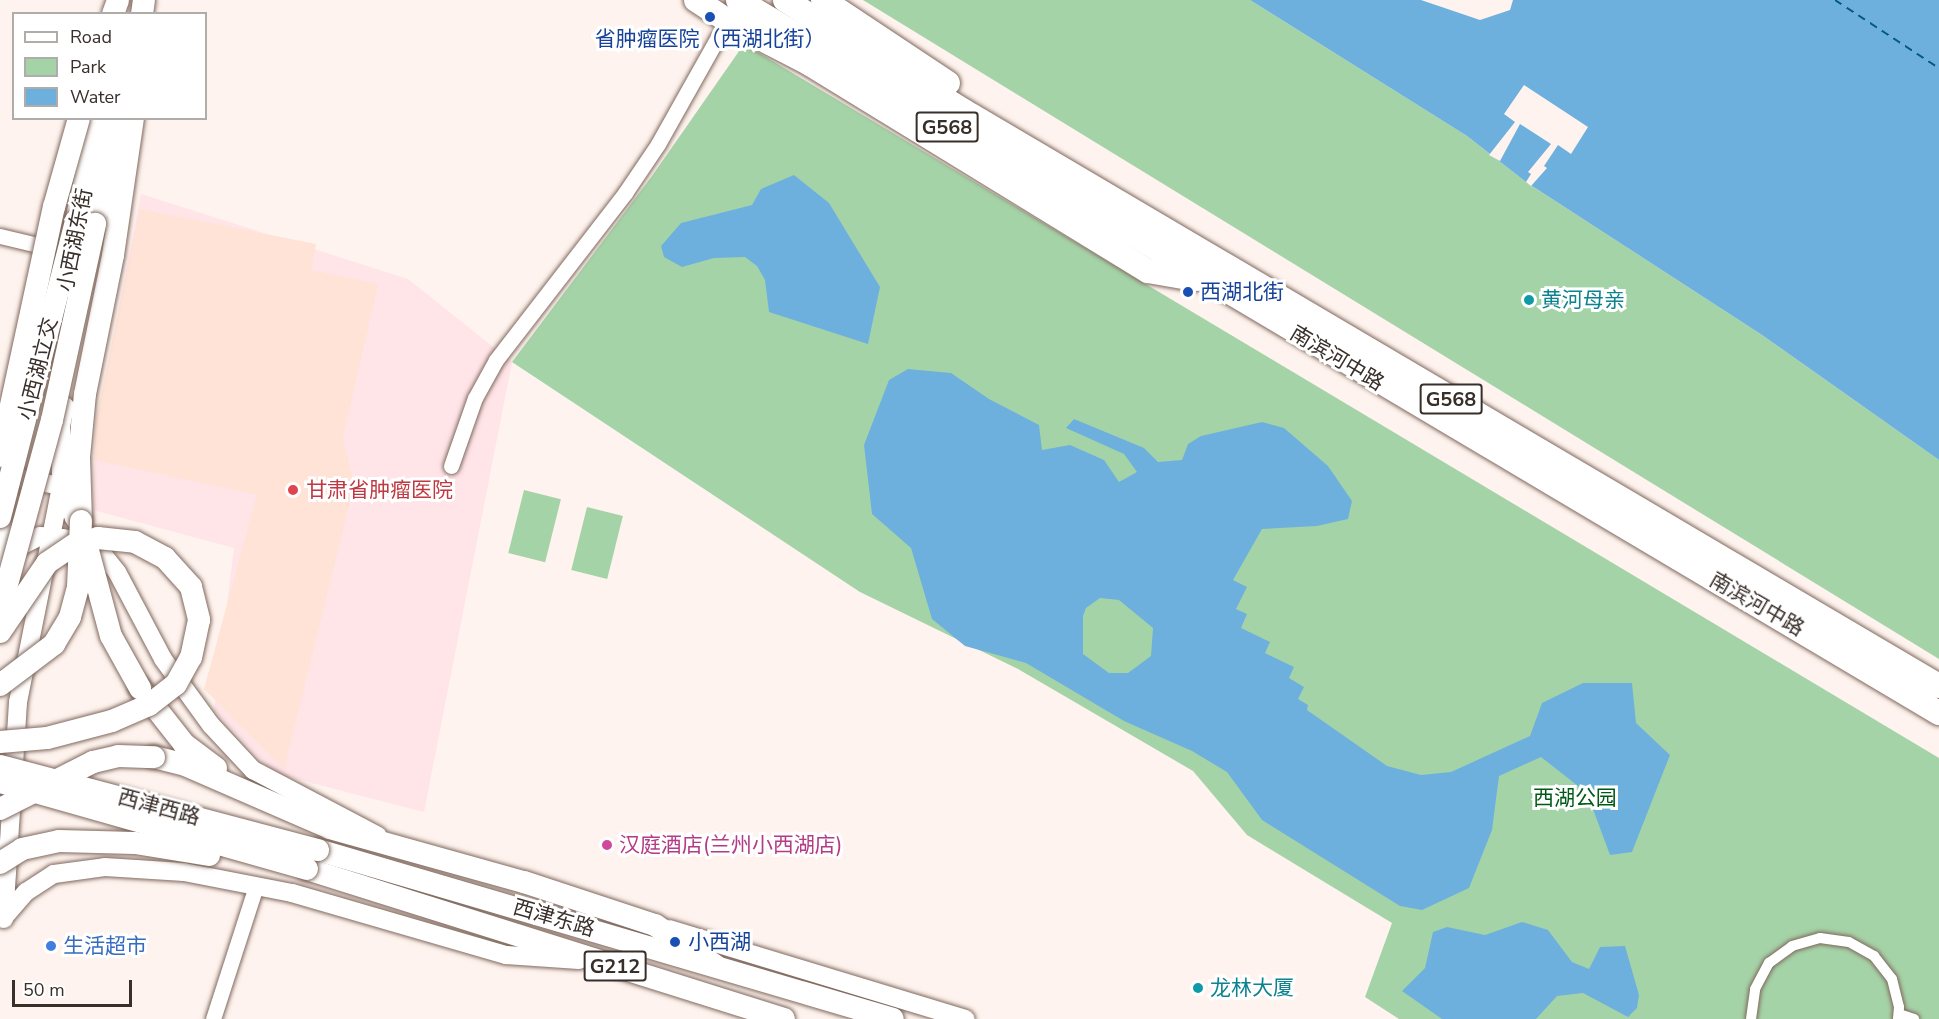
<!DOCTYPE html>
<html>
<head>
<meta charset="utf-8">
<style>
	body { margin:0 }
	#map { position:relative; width:1939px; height:1019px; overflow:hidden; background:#fef3ee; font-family:"Nunito Sans","Noto Sans SC",sans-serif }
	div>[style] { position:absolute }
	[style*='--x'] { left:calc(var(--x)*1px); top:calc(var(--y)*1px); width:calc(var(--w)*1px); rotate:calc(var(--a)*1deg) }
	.commercial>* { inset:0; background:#ffe4e8 }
	.built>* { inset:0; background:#fee3d6 }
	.green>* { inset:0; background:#a5d3a8; transform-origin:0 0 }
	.water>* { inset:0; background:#6eb0dd }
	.pier>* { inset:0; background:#fef3ee }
	.ferry>* { height:1.5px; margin-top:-0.75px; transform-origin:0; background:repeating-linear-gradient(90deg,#045a84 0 8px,transparent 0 14px) }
	.roads { filter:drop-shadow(0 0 2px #80695e) drop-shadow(0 0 2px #80695e) }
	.pedestrian>* { height:10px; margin:-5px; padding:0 5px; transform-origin:5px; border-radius:5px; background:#fff }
	.minor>* { height:15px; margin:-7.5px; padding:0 7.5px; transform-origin:7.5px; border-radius:7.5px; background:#fff }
	.tertiary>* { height:18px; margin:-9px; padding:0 9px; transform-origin:9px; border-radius:9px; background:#fff }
	.primary>* { height:22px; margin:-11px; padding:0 11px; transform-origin:11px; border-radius:11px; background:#fff }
	.trunk>* { height:24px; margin:-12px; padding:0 12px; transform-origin:12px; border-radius:12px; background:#fff }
	.bridges { filter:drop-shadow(0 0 2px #80695e) drop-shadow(0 0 2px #80695e) }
	.primary-bridge>* { height:22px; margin:-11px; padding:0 11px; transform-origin:11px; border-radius:11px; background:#fff }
	.dots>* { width:16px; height:16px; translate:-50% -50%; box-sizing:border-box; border:3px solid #fff; border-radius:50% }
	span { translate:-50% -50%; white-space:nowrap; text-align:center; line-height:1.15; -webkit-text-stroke:6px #fff; paint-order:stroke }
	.shield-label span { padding:2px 4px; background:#fff; border:2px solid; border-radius:4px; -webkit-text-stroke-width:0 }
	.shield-label { font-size:20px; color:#392f2a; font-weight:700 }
	.transit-label { font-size:21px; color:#164399 }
	.left { translate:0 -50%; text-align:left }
	.street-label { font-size:21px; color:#392f2a }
	.culture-label { font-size:21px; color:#0d838f }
	.health-label { font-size:21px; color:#be3a42 }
	.park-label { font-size:21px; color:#005919 }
	.hotel-label { font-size:21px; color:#b23c85 }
	.shop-label { font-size:21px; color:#366cbe }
	.legend { position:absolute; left:12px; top:12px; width:195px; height:108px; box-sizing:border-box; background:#fff; border:2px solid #b0acaa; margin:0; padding:8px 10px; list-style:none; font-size:18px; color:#392f2a }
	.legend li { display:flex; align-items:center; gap:12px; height:30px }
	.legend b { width:30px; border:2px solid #b0acaa }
	.scale { position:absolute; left:12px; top:980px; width:120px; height:27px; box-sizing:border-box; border:3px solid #392f2a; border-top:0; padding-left:8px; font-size:18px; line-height:21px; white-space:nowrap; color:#392f2a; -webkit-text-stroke:4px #fff; paint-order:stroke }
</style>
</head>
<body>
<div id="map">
	<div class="commercial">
		<i style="clip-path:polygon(141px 194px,408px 279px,512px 362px,424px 812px,273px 773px,214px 710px,234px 548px,93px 510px,96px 425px)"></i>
	</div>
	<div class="built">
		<i style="clip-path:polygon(140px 209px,316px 244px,311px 270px,378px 284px,343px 437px,354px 485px,284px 769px,204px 689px,257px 495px,94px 460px,96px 419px)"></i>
	</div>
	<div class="green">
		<i style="clip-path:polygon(863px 0,1250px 0,1467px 136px,1526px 182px,1762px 335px,1939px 460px,1939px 659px)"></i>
		<i style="clip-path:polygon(744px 44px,1939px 758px,1939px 1019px,1399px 1019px,1365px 997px,1392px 923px,1247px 835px,1193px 771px,1018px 669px,860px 592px,512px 362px,652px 176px)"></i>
		<i style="left:524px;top:490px;width:38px;height:65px;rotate:14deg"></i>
		<i style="left:587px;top:507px;width:37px;height:65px;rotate:14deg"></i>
	</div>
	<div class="water">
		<i style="clip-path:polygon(1250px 0,1421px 0,1480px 20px,1510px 10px,1513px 0,1939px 0,1939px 460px,1762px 335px,1526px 182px,1467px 136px)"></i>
		<i style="clip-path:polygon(794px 175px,829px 203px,880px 287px,868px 344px,769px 312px,765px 280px,757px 266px,745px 257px,714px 258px,682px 267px,664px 257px,661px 246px,681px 223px,752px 205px,761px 189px)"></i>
		<i style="clip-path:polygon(evenodd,908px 369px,951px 373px,989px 399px,1039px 425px,1042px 450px,1070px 445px,1104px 460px,1119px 482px,1137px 472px,1124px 454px,1066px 428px,1074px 419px,1144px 448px,1158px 462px,1182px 460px,1188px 444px,1201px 436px,1262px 422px,1284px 428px,1328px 466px,1352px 501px,1348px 519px,1317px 526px,1262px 529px,1233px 580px,1247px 587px,1236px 609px,1247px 614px,1241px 628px,1270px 642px,1265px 653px,1294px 667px,1289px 678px,1304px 687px,1298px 699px,1308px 705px,1307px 710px,1387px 766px,1421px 775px,1451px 772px,1530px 736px,1542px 703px,1583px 683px,1632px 683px,1636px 723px,1670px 755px,1632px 852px,1610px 855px,1587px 793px,1541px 757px,1499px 776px,1492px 830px,1469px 888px,1422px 910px,1400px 906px,1262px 820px,1227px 772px,1192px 751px,1124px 721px,1026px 663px,965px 646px,932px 619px,911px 548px,872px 514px,864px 445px,889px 380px,908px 369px,1100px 598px,1119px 600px,1153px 628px,1151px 656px,1128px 673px,1109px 673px,1083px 654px,1083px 616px,1086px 608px,1100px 598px)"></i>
		<i style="clip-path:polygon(1522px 922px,1548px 930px,1572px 962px,1589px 969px,1600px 947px,1625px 946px,1639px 995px,1637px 1008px,1628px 1017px,1583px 993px,1557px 996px,1536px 1019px,1442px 1019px,1402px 991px,1425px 968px,1433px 932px,1447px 927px,1485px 935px)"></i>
	</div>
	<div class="pier">
		<i style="clip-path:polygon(1524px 85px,1588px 127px,1571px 154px,1558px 145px,1544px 166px,1547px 168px,1531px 186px,1526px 182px,1531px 174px,1528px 172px,1551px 144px,1520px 124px,1500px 161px,1489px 155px,1515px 122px,1504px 114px)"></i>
	</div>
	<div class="ferry">
		<i style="--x:1835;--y:0;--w:124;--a:33.2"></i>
	</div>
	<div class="roads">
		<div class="pedestrian">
			<i style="--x:1899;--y:1014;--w:16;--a:18"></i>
			<i style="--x:1751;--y:1019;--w:30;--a:-82"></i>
			<i style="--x:1755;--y:989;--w:30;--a:-62"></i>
			<i style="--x:1769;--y:963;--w:29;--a:-36"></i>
			<i style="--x:1792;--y:946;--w:29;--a:-16"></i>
			<i style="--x:1820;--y:938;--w:29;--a:8"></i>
			<i style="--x:1849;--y:942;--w:29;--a:29"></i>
			<i style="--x:1874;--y:956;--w:29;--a:52"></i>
			<i style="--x:1892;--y:979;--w:29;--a:76"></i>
			<i style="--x:1899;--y:1007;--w:12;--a:95"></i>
		</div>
		<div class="minor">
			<i style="--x:0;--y:236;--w:56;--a:13.5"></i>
			<i style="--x:451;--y:466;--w:72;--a:-70.6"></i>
			<i style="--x:475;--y:398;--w:43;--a:-61.1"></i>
			<i style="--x:496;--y:360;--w:211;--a:-52.3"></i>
			<i style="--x:625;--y:193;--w:59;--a:-56"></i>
			<i style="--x:658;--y:144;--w:123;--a:-60.7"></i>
			<i style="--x:718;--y:37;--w:19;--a:-47"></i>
			<i style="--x:213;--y:1019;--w:140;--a:-72.1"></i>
		</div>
		<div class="tertiary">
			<i style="--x:65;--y:406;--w:21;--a:101"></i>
			<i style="--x:61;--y:427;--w:59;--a:90"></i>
			<i style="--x:61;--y:486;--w:35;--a:68"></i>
			<i style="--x:74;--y:518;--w:69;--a:51.5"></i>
			<i style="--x:117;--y:572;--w:98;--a:62.1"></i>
			<i style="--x:163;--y:659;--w:82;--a:54"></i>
			<i style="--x:211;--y:725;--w:62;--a:47"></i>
			<i style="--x:253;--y:770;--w:141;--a:27.8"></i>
			<i style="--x:9;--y:552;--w:35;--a:-27"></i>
			<i style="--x:40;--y:536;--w:25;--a:5"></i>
			<i style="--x:0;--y:558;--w:58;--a:-77.2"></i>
			<i style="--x:5;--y:916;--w:32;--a:-49"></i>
			<i style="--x:26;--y:892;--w:33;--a:-33"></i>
			<i style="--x:54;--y:874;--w:51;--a:-7.8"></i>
			<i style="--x:105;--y:867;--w:79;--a:3.6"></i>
			<i style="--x:184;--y:872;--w:110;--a:11"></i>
			<i style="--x:292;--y:893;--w:223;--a:16.2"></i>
			<i style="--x:506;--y:955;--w:73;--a:3.9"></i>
			<i style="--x:4;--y:919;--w:217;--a:-86.3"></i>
			<i style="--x:18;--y:702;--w:220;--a:-78.7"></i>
			<i style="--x:61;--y:486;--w:44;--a:-169.5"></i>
			<i style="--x:669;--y:929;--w:310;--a:16.9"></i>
		</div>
		<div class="primary">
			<i style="--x:76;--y:221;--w:105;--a:-77.9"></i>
			<i style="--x:95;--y:224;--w:108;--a:-78.3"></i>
			<i style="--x:81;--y:521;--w:64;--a:-91.8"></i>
			<i style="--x:79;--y:457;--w:63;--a:-84.6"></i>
			<i style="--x:85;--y:394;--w:142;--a:-78.6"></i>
			<i style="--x:113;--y:255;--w:138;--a:-81.7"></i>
			<i style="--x:140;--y:688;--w:71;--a:51.8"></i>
			<i style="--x:184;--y:744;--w:40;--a:37"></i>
			<i style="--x:154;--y:757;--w:32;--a:14"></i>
			<i style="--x:185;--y:765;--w:158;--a:23.5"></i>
			<i style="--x:330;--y:828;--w:201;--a:15.6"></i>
			<i style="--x:524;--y:882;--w:138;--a:18.2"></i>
			<i style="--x:655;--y:925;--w:73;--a:33.9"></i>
			<i style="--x:318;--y:850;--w:599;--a:16.38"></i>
			<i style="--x:307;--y:869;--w:500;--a:17.46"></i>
		</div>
		<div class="trunk">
			<i style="--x:696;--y:0;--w:42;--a:33.3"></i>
			<i style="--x:731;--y:23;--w:89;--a:27.4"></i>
			<i style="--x:810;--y:64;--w:396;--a:31.5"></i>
			<i style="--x:1148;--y:271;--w:48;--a:9.7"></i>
			<i style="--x:738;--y:0;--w:1397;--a:30.7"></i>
			<i style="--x:785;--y:0;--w:211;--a:31.8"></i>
			<i style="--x:964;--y:111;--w:1132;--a:30.53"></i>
			<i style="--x:823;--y:0;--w:150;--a:33.6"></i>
		</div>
	</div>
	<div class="bridges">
		<div class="primary-bridge">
			<i style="--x:113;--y:14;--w:15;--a:-70"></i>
			<i style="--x:142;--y:14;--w:14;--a:-82"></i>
			<i style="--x:0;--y:456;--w:255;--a:-77.8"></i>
			<i style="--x:54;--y:207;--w:92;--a:-74.3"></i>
			<i style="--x:0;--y:517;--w:306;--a:-75.6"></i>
			<i style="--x:86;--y:543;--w:96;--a:75"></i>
			<i style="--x:111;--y:636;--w:60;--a:60.9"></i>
			<i style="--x:0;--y:610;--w:197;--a:-74.7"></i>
			<i style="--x:52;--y:420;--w:201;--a:-77.6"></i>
			<i style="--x:0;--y:632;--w:83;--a:-55.7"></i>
			<i style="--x:47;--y:563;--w:32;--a:-34"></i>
			<i style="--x:74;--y:545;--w:25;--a:-16"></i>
			<i style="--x:98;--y:538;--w:37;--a:6"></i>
			<i style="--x:135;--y:542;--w:34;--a:28"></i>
			<i style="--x:165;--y:558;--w:39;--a:48"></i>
			<i style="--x:191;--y:587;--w:34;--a:76"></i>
			<i style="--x:199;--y:620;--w:38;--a:102"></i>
			<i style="--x:191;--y:657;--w:31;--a:119"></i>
			<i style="--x:176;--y:684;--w:34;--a:142"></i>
			<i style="--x:149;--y:705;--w:40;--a:156.6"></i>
			<i style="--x:112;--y:721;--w:67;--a:165.3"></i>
			<i style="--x:47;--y:738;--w:47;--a:175.1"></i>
			<i style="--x:0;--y:685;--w:68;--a:-37.2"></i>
			<i style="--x:54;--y:644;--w:31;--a:-59"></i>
			<i style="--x:70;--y:617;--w:31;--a:-75"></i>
			<i style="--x:78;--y:587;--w:66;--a:-87.4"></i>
			<i style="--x:0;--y:766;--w:329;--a:14.8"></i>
			<i style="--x:0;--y:782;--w:319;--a:15.8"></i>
			<i style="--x:0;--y:809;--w:104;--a:-26.8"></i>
			<i style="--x:93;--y:762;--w:26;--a:-13"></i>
			<i style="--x:118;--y:756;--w:36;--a:2"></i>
			<i style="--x:0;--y:863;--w:26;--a:-32"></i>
			<i style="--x:22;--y:849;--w:38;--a:-12"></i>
			<i style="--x:59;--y:841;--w:76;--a:1.5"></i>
			<i style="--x:135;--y:843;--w:75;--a:9.2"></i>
		</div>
	</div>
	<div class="dots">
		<i style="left:710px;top:17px;background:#1a4fb4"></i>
		<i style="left:1188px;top:292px;background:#1a4fb4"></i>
		<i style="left:1529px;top:300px;background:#0f9aa8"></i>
		<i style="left:293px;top:490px;background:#e0444e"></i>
		<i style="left:607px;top:845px;background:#d1479c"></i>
		<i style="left:675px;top:942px;background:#1a4fb4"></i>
		<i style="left:51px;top:946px;background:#3f7fe0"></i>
		<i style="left:1198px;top:988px;background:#0f9aa8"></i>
	</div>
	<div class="shield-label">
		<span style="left:947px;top:127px">G568</span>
		<span style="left:1451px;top:399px">G568</span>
		<span style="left:615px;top:966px">G212</span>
	</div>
	<div class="transit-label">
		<span style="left:710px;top:39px">省肿瘤医院（西湖北街）</span>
		<span class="left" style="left:1200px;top:292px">西湖北街</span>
		<span class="left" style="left:688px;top:942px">小西湖</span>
	</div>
	<div class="street-label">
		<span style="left:75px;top:240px;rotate:-79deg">小西湖东街</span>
		<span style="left:1337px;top:358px;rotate:31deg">南滨河中路</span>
		<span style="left:38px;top:369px;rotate:-76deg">小西湖立交</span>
		<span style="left:1757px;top:604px;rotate:30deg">南滨河中路</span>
		<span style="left:159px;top:807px;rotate:15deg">西津西路</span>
		<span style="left:554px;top:918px;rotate:16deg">西津东路</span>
	</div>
	<div class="culture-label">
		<span class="left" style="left:1541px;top:300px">黄河母亲</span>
		<span class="left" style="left:1210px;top:988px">龙林大厦</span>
	</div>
	<div class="health-label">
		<span class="left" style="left:306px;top:490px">甘肃省肿瘤医院</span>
	</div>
	<div class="park-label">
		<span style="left:1575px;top:798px">西湖公园</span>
	</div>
	<div class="hotel-label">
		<span class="left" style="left:619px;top:845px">汉庭酒店(兰州小西湖店)</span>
	</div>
	<div class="shop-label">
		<span class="left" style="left:63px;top:946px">生活超市</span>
	</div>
	<ul class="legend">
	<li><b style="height:8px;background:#fff"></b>Road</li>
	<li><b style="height:16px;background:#a5d3a8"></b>Park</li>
	<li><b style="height:16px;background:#6eb0dd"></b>Water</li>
	</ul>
	<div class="scale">50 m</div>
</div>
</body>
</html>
